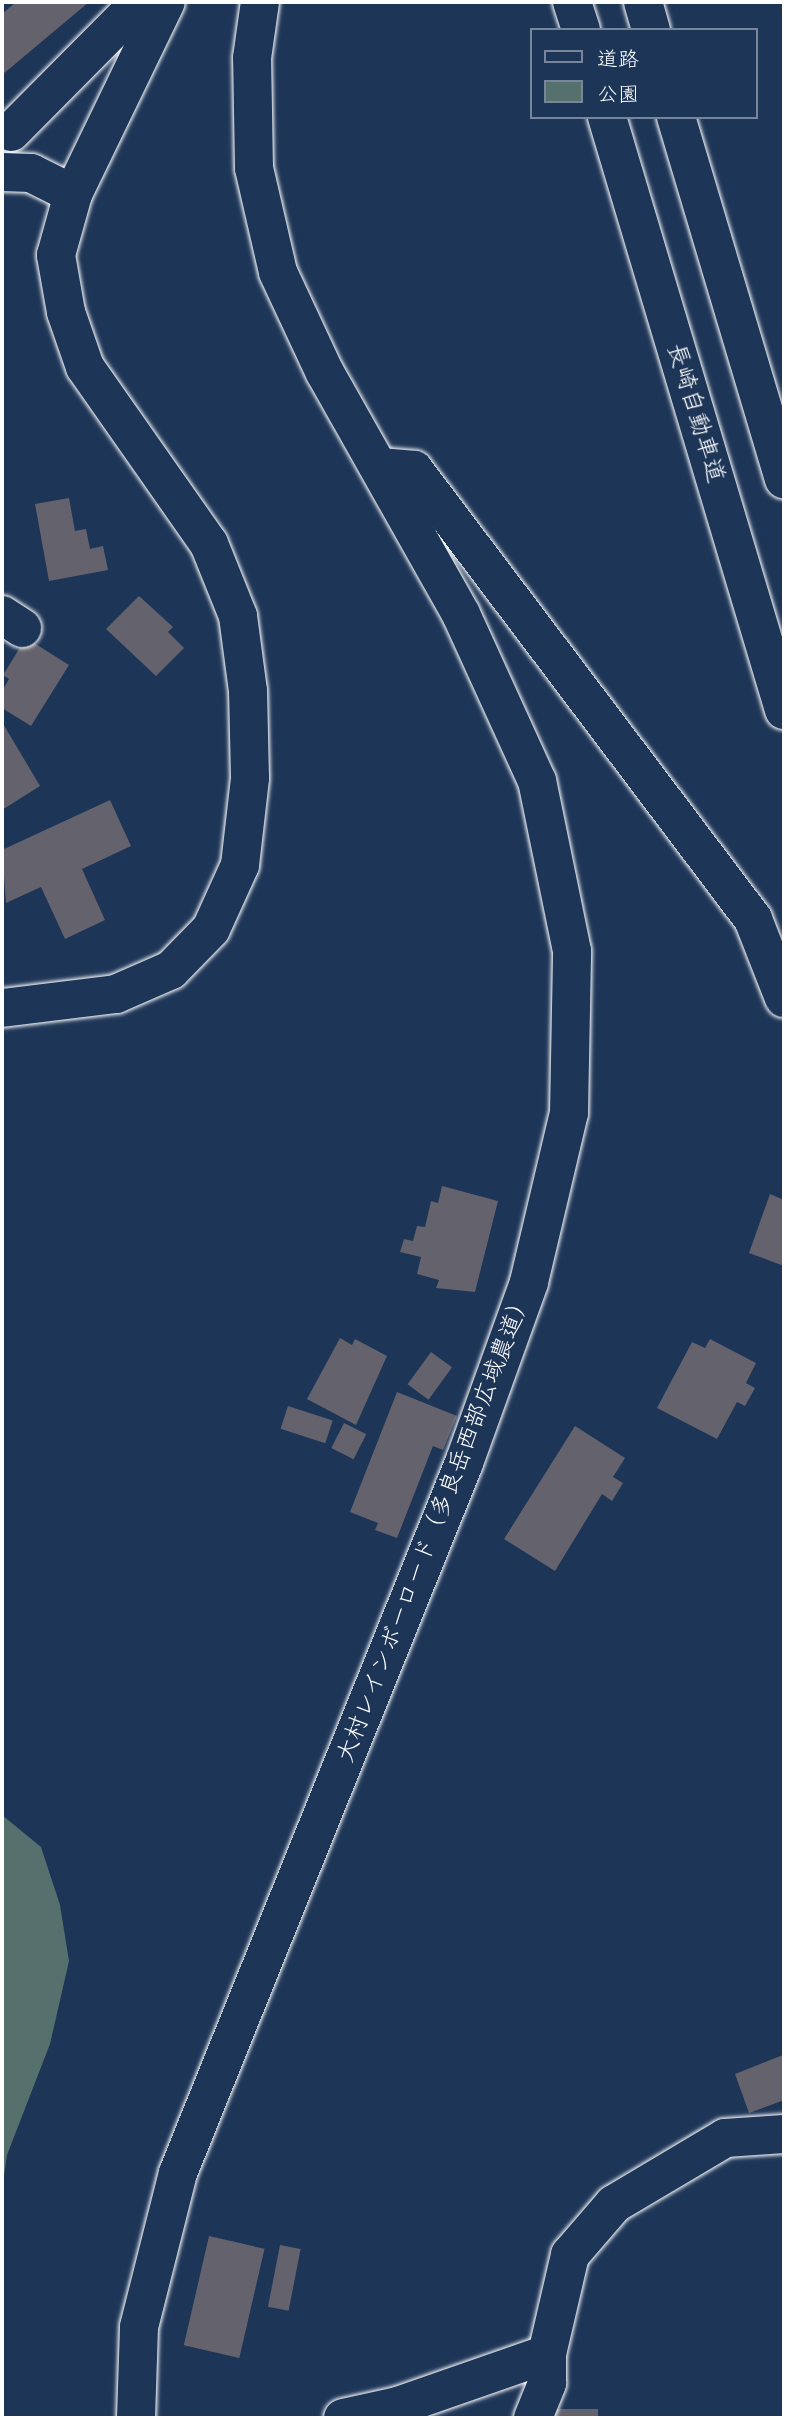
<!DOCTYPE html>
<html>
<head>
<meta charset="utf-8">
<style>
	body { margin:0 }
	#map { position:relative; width:786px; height:2420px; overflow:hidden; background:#1d3557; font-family:Caveat,"Klee One",sans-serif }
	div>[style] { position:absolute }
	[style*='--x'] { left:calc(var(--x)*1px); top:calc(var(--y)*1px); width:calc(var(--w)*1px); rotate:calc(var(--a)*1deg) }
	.green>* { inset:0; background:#55706d }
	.building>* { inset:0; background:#63626d; transform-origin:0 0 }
	.roads { filter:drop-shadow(0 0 2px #fff) drop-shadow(0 0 2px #fff) }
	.minor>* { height:38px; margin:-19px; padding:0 19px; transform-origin:19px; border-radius:19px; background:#1d3557 }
	.highway>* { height:38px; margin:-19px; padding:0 19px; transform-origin:19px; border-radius:19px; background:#1d3557 }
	span { translate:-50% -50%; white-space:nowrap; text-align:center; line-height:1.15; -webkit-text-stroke:5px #1d3557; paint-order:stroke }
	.street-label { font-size:24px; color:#fff }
	.frame { position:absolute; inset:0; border:4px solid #fff; pointer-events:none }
	.legend { position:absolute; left:530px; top:28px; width:228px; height:91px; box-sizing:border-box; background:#1d3557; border:2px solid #77869a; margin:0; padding:9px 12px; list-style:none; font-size:21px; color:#fff }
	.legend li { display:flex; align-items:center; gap:14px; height:35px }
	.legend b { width:35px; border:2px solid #77869a }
</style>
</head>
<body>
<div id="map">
	<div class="green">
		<i style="clip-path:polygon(2px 1815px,41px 1847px,60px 1905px,69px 1961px,50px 2044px,7px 2155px,2px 2190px)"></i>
	</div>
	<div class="building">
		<i style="clip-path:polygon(16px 2px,89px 2px,2px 75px,2px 14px)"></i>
		<i style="clip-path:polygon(69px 498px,75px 531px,86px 529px,90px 549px,103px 546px,108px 570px,49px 581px,35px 504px)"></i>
		<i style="clip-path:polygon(139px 596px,173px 627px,168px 632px,184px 648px,156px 676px,106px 629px)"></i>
		<i style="clip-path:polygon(26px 638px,69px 665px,31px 726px,2px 708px,2px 691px,9px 679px,3px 675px)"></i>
		<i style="clip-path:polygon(2px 722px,40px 786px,2px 810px)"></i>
		<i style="clip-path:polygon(110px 800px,131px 846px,82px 869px,105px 920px,65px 939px,41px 887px,6px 903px,2px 850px)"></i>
		<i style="clip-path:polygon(442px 1186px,498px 1201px,475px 1292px,436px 1288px,439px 1280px,417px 1274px,421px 1257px,400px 1252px,404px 1239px,413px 1241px,417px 1226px,425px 1227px,431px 1201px,438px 1203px)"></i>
		<i style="clip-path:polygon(770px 1194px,784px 1200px,784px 1266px,749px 1253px)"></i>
		<i style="clip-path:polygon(340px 1338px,352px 1345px,355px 1339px,387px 1356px,356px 1425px,307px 1399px)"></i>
		<i style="clip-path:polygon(710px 1339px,756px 1363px,746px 1383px,755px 1388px,745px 1406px,737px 1402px,717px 1439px,657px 1408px,692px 1342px,705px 1348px)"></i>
		<i style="left:431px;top:1352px;width:26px;height:40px;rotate:36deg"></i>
		<i style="clip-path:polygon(397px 1392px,457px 1416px,443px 1450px,433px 1446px,397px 1538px,375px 1530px,378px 1523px,350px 1512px)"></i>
		<i style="left:288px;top:1406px;width:47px;height:24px;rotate:18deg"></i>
		<i style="left:344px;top:1423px;width:25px;height:28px;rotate:27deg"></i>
		<i style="clip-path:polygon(575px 1426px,625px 1458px,613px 1477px,623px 1483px,612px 1501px,602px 1494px,555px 1571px,504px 1539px)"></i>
		<i style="clip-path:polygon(783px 2055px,784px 2100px,749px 2113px,735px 2074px)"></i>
		<i style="left:209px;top:2236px;width:57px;height:112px;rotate:13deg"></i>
		<i style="left:280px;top:2245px;width:21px;height:63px;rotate:11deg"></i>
		<i style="left:547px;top:2409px;width:51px;height:9px"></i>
	</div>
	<div class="roads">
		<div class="minor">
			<i style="--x:11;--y:132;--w:166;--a:-45.2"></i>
			<i style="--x:128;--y:14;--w:13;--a:-67"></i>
			<i style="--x:2;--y:172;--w:29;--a:2"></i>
			<i style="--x:31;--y:173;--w:47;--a:26.6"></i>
			<i style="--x:381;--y:467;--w:33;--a:5"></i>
			<i style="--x:414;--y:470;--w:563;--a:52.95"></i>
			<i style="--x:753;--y:919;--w:85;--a:68.6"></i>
			<i style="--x:2;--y:615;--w:24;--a:33"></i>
			<i style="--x:2;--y:1008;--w:115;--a:-7"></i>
			<i style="--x:116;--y:994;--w:60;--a:-23.6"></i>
			<i style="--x:171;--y:970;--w:57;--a:-45.7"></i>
			<i style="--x:211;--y:929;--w:70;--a:-65.6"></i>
			<i style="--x:240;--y:865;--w:88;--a:-83.4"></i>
			<i style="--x:250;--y:778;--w:87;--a:-91.3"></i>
			<i style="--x:248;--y:691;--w:76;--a:-97.6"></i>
			<i style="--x:238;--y:616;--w:78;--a:-111.9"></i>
			<i style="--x:209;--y:544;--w:216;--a:-125"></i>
			<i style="--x:85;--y:367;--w:58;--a:-109.1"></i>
			<i style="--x:66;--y:312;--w:58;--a:-100"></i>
			<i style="--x:56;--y:255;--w:63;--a:-74.4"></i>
			<i style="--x:73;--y:194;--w:213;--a:-64.2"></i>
			<i style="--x:136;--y:2418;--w:91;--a:-88.1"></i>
			<i style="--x:139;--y:2327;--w:159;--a:-75.8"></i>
			<i style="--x:178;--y:2173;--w:765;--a:-68.06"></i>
			<i style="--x:464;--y:1463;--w:192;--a:-70.2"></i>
			<i style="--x:529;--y:1282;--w:174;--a:-76.7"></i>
			<i style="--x:569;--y:1113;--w:162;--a:-88.9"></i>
			<i style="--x:572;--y:951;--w:174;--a:-101.6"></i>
			<i style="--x:537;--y:781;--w:183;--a:-114.5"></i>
			<i style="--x:461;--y:614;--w:277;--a:-119.4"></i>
			<i style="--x:325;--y:373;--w:111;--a:-115"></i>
			<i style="--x:278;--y:272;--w:107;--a:-103"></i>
			<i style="--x:254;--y:168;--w:110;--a:-91"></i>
			<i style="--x:252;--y:58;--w:57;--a:-81.9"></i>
			<i style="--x:343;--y:2418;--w:56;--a:-12.3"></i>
			<i style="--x:398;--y:2406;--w:158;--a:-19.2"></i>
			<i style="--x:547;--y:2354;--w:102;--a:-76.9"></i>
			<i style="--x:570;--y:2255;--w:67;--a:-49.2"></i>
			<i style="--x:614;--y:2204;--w:129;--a:-30.7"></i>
			<i style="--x:725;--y:2138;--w:59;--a:-3.9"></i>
			<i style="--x:533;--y:2418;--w:38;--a:-68"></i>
			<i style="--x:547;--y:2383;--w:29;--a:-90"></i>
		</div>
		<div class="highway">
			<i style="--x:572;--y:2;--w:29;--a:72"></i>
			<i style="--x:643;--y:2;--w:29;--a:74"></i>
			<i style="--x:607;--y:117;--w:619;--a:73.38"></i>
			<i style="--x:676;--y:117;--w:378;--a:73.4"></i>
		</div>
	</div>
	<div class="street-label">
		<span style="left:696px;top:413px;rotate:73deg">長崎自動車道</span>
		<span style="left:434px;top:1527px;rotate:-69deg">大村レインボーロード（多良岳西部広域農道）</span>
	</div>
	<div class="frame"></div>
	<ul class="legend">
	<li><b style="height:9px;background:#1d3557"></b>道路</li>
	<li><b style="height:19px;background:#55706d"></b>公園</li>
	</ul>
</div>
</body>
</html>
